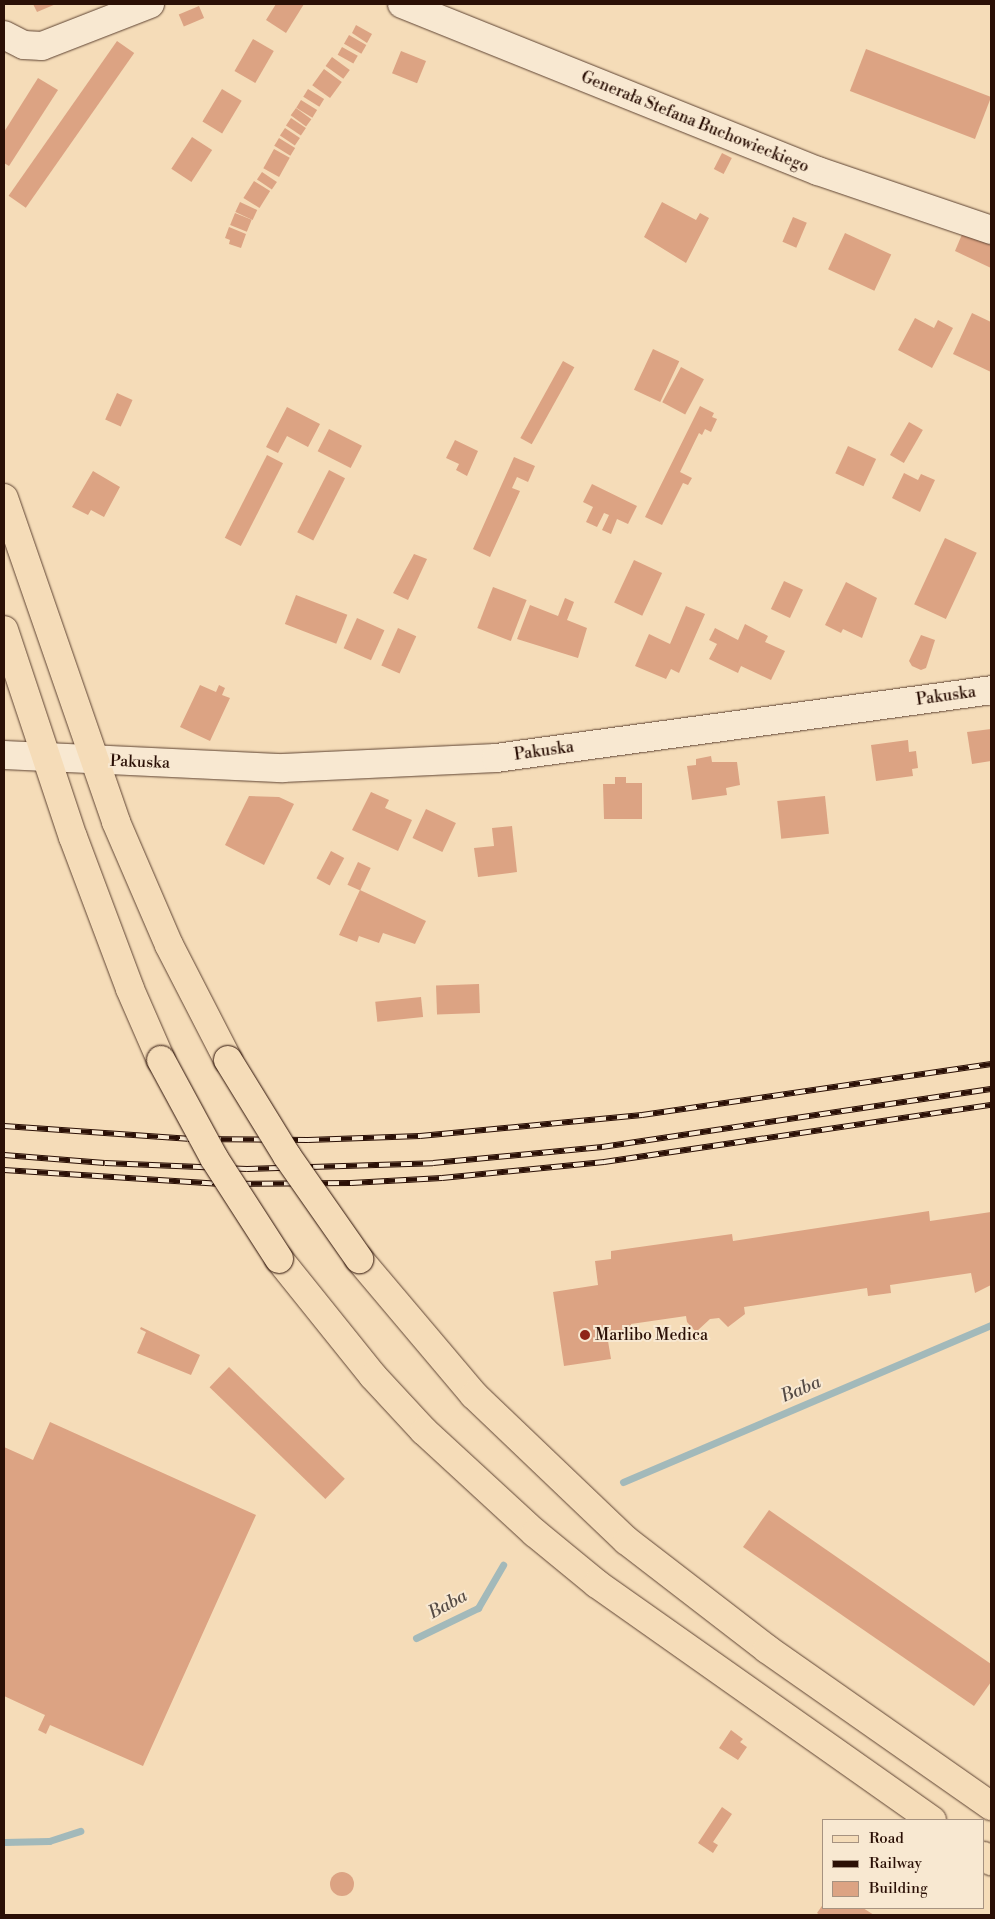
<!DOCTYPE html>
<html>
<head>
<meta charset="utf-8">
<style>
	body { margin:0 }
	#map { position:relative; width:995px; height:1919px; overflow:hidden; background:#f5dcb8; font-family:"Libre Bodoni",serif }
	div>[style] { position:absolute }
	[style*='--x'] { left:calc(var(--x)*1px); top:calc(var(--y)*1px); width:calc(var(--w)*1px); rotate:calc(var(--a)*1deg) }
	.stream>* { height:7px; margin:-3.5px; padding:0 3.5px; transform-origin:3.5px; border-radius:3.5px; background:#a2b9ba }
	.building>* { inset:0; background:#dca383; transform-origin:0 0 }
	.round { border-radius:50% }
	.roads { filter:drop-shadow(0 0 1px #5e4332) drop-shadow(0 0 1px #5e4332) }
	.minor>* { height:28px; margin:-14px; padding:0 14px; transform-origin:14px; border-radius:14px; background:#f8e8d1 }
	.major>* { height:28px; margin:-14px; padding:0 14px; transform-origin:14px; border-radius:14px; background:#f5dcb8 }
	.rail>* { height:5.5px; margin-top:-2.75px; transform-origin:0; background:repeating-linear-gradient(90deg,#f8e8d1 0 11px,#2b1006 0 22px); box-sizing:border-box; border-block:1px solid #2b1006 }
	.bridges { filter:drop-shadow(0 0 1px #2b1006) drop-shadow(0 0 1px #2b1006) }
	.major-bridge>* { height:28px; margin:-14px; padding:0 14px; transform-origin:14px; border-radius:14px; background:#f5dcb8 }
	.dots>* { width:14px; height:14px; translate:-50% -50%; box-sizing:border-box; border:2px solid #f8e8d1; border-radius:50% }
	span { translate:-50% -50%; white-space:nowrap; text-align:center; line-height:1.15; -webkit-text-stroke:4px #f8e8d1; paint-order:stroke }
	.street-label { font-size:16px; color:#2b1006 }
	.poi-label { font-size:16px; color:#2b1006 }
	.left { translate:0 -50%; text-align:left }
	.water-label { font-size:18px; color:#554b45; font-style:italic }
	.frame { position:absolute; inset:0; border:5px solid #2b1006; pointer-events:none }
	.legend { position:absolute; left:822px; top:1819px; width:162px; height:90px; box-sizing:border-box; background:#f8e8d1; border:1px solid #a69280; margin:0; padding:6px 9px; list-style:none; font-size:15px; color:#2b1006 }
	.legend li { display:flex; align-items:center; gap:10px; height:25px }
	.legend b { width:25px; border:1px solid #a69280 }
</style>
</head>
<body>
<div id="map">
	<div class="stream">
		<i style="--x:623;--y:1482;--w:400;--a:-23.1"></i>
		<i style="--x:416;--y:1638;--w:69;--a:-25.8"></i>
		<i style="--x:478;--y:1608;--w:50;--a:-59.8"></i>
		<i style="--x:4;--y:1842;--w:45;--a:-1.3"></i>
		<i style="--x:49;--y:1841;--w:33;--a:-18"></i>
	</div>
	<div class="building">
		<i style="clip-path:polygon(33px 4px,56px 4px,37px 12px)"></i>
		<i style="clip-path:polygon(276px 4px,304px 4px,286px 33px,266px 20px)"></i>
		<i style="left:199px;top:6px;width:13px;height:22px;rotate:67deg"></i>
		<i style="clip-path:polygon(356px 25px,372px 34px,367px 43px,352px 33px)"></i>
		<i style="left:349px;top:35px;width:20px;height:10px;rotate:30deg"></i>
		<i style="left:253px;top:39px;width:24px;height:37px;rotate:30deg"></i>
		<i style="left:117px;top:41px;width:21px;height:189px;rotate:35deg"></i>
		<i style="left:342px;top:47px;width:18px;height:9px;rotate:29deg"></i>
		<i style="left:866px;top:49px;width:134px;height:45px;rotate:21deg"></i>
		<i style="left:401px;top:51px;width:27px;height:24px;rotate:22deg"></i>
		<i style="left:332px;top:57px;width:22px;height:11px;rotate:36deg"></i>
		<i style="left:324px;top:69px;width:22px;height:20px;rotate:36deg"></i>
		<i style="clip-path:polygon(38px 78px,58px 90px,9px 166px,4px 163px,4px 132px)"></i>
		<i style="left:222px;top:89px;width:23px;height:38px;rotate:31deg"></i>
		<i style="left:308px;top:89px;width:19px;height:9px;rotate:32deg"></i>
		<i style="left:301px;top:100px;width:19px;height:9px;rotate:32deg"></i>
		<i style="left:296px;top:108px;width:19px;height:9px;rotate:36deg"></i>
		<i style="left:291px;top:118px;width:18px;height:9px;rotate:34deg"></i>
		<i style="left:285px;top:128px;width:18px;height:9px;rotate:34deg"></i>
		<i style="left:192px;top:137px;width:24px;height:38px;rotate:33deg"></i>
		<i style="left:279px;top:138px;width:19px;height:9px;rotate:32deg"></i>
		<i style="left:274px;top:149px;width:18px;height:22px;rotate:29deg"></i>
		<i style="left:722px;top:153px;width:11px;height:18px;rotate:27deg"></i>
		<i style="left:262px;top:172px;width:18px;height:9px;rotate:34deg"></i>
		<i style="left:254px;top:181px;width:19px;height:20px;rotate:32deg"></i>
		<i style="left:240px;top:202px;width:19px;height:11px;rotate:25deg"></i>
		<i style="clip-path:polygon(662px 202px,696px 220px,700px 213px,709px 218px,686px 263px,644px 237px)"></i>
		<i style="left:235px;top:213px;width:18px;height:13px;rotate:22deg"></i>
		<i style="left:793px;top:217px;width:15px;height:27px;rotate:23deg"></i>
		<i style="clip-path:polygon(229px 227px,246px 234px,241px 248px,229px 244px,230px 240px,225px 238px)"></i>
		<i style="clip-path:polygon(963px 232px,990px 243px,991px 268px,955px 251px)"></i>
		<i style="left:845px;top:233px;width:51px;height:40px;rotate:25deg"></i>
		<i style="clip-path:polygon(972px 313px,991px 322px,991px 372px,953px 354px)"></i>
		<i style="clip-path:polygon(915px 318px,934px 328px,938px 320px,953px 328px,932px 368px,898px 350px)"></i>
		<i style="left:653px;top:349px;width:29px;height:45px;rotate:25deg"></i>
		<i style="left:563px;top:361px;width:13px;height:88px;rotate:29deg"></i>
		<i style="left:681px;top:367px;width:26px;height:40px;rotate:28deg"></i>
		<i style="left:117px;top:393px;width:17px;height:29px;rotate:24deg"></i>
		<i style="clip-path:polygon(700px 406px,714px 413px,712px 417px,717px 419px,711px 432px,705px 429px,702px 435px,699px 433px,680px 472px,692px 478px,688px 485px,683px 483px,662px 525px,645px 517px)"></i>
		<i style="clip-path:polygon(287px 407px,320px 424px,308px 447px,287px 436px,278px 453px,266px 447px)"></i>
		<i style="left:909px;top:422px;width:16px;height:38px;rotate:30deg"></i>
		<i style="left:329px;top:429px;width:37px;height:25px;rotate:27deg"></i>
		<i style="clip-path:polygon(455px 440px,478px 451px,467px 476px,456px 470px,459px 464px,446px 458px)"></i>
		<i style="left:848px;top:446px;width:31px;height:30px;rotate:25deg"></i>
		<i style="left:267px;top:455px;width:18px;height:93px;rotate:27deg"></i>
		<i style="clip-path:polygon(514px 457px,535px 466px,528px 482px,517px 477px,512px 488px,520px 491px,490px 557px,473px 549px)"></i>
		<i style="left:329px;top:470px;width:18px;height:70px;rotate:27deg"></i>
		<i style="clip-path:polygon(93px 471px,120px 487px,104px 517px,91px 510px,88px 515px,72px 507px)"></i>
		<i style="clip-path:polygon(904px 473px,918px 480px,921px 474px,935px 480px,920px 512px,892px 498px)"></i>
		<i style="clip-path:polygon(592px 484px,637px 506px,628px 524px,617px 519px,611px 534px,602px 530px,609px 515px,604px 513px,597px 527px,586px 522px,593px 507px,583px 502px)"></i>
		<i style="left:945px;top:538px;width:35px;height:73px;rotate:25deg"></i>
		<i style="clip-path:polygon(414px 554px,427px 559px,408px 600px,393px 593px)"></i>
		<i style="left:634px;top:560px;width:31px;height:47px;rotate:25deg"></i>
		<i style="left:784px;top:581px;width:21px;height:31px;rotate:25deg"></i>
		<i style="clip-path:polygon(846px 582px,877px 598px,862px 638px,843px 629px,841px 633px,825px 625px)"></i>
		<i style="left:493px;top:587px;width:36px;height:44px;rotate:21deg"></i>
		<i style="left:296px;top:595px;width:55px;height:31px;rotate:21deg"></i>
		<i style="clip-path:polygon(565px 598px,574px 602px,567px 620px,587px 628px,578px 658px,517px 639px,530px 605px,558px 616px)"></i>
		<i style="clip-path:polygon(686px 606px,705px 614px,679px 673px,671px 669px,666px 679px,635px 666px,649px 634px,670px 644px)"></i>
		<i style="left:357px;top:618px;width:30px;height:33px;rotate:24deg"></i>
		<i style="clip-path:polygon(745px 624px,768px 636px,765px 642px,785px 651px,771px 680px,741px 666px,738px 673px,709px 659px,717px 644px,709px 640px,715px 628px,738px 640px)"></i>
		<i style="left:398px;top:628px;width:20px;height:41px;rotate:24deg"></i>
		<i style="clip-path:polygon(921px 635px,935px 640px,926px 668px,921px 670px,912px 666px,909px 661px)"></i>
		<i style="clip-path:polygon(200px 685px,216px 692px,219px 685px,225px 688px,222px 695px,230px 698px,210px 741px,180px 727px)"></i>
		<i style="clip-path:polygon(991px 729px,991px 761px,972px 764px,967px 732px)"></i>
		<i style="clip-path:polygon(908px 740px,909px 752px,916px 751px,918px 768px,912px 769px,913px 776px,876px 781px,871px 745px)"></i>
		<i style="clip-path:polygon(711px 756px,712px 762px,737px 762px,740px 785px,726px 788px,727px 795px,692px 800px,687px 766px,696px 765px,696px 759px)"></i>
		<i style="clip-path:polygon(615px 777px,626px 777px,626px 783px,642px 783px,642px 819px,604px 819px,603px 784px,615px 784px)"></i>
		<i style="clip-path:polygon(371px 792px,389px 800px,385px 808px,412px 820px,398px 851px,352px 830px)"></i>
		<i style="clip-path:polygon(249px 796px,279px 797px,294px 804px,264px 865px,225px 845px)"></i>
		<i style="left:825px;top:796px;width:38px;height:48px;rotate:84deg"></i>
		<i style="left:426px;top:809px;width:33px;height:32px;rotate:25deg"></i>
		<i style="clip-path:polygon(512px 826px,517px 872px,478px 877px,474px 848px,494px 846px,492px 828px)"></i>
		<i style="left:331px;top:851px;width:15px;height:31px;rotate:28deg"></i>
		<i style="left:358px;top:862px;width:14px;height:25px;rotate:25deg"></i>
		<i style="clip-path:polygon(360px 890px,426px 921px,415px 944px,383px 933px,379px 943px,359px 936px,357px 942px,339px 935px)"></i>
		<i style="left:479px;top:984px;width:29px;height:43px;rotate:88deg"></i>
		<i style="left:421px;top:997px;width:20px;height:46px;rotate:84deg"></i>
		<i style="clip-path:polygon(929px 1211px,930px 1221px,991px 1212px,991px 1285px,975px 1293px,971px 1273px,890px 1285px,891px 1293px,868px 1296px,867px 1288px,744px 1307px,745px 1314px,728px 1327px,719px 1318px,710px 1319px,696px 1332px,687px 1322px,686px 1316px,631px 1324px,633px 1337px,608px 1341px,611px 1359px,564px 1366px,553px 1292px,598px 1285px,595px 1261px,611px 1259px,611px 1251px,732px 1234px,733px 1241px)"></i>
		<i style="clip-path:polygon(141px 1327px,200px 1355px,191px 1375px,137px 1353px,146px 1332px,140px 1329px)"></i>
		<i style="left:229px;top:1367px;width:161px;height:28px;rotate:44deg"></i>
		<i style="clip-path:polygon(50px 1422px,256px 1515px,143px 1766px,50px 1725px,46px 1734px,38px 1730px,45px 1715px,4px 1696px,4px 1447px,33px 1460px)"></i>
		<i style="clip-path:polygon(769px 1510px,991px 1664px,991px 1682px,974px 1706px,743px 1547px)"></i>
		<i style="clip-path:polygon(731px 1730px,743px 1739px,740px 1742px,747px 1747px,738px 1760px,719px 1748px)"></i>
		<i style="clip-path:polygon(722px 1807px,732px 1814px,713px 1842px,718px 1845px,713px 1853px,698px 1843px)"></i>
		<i class="round" style="left:330px;top:1872px;width:24px;height:24px"></i>
		<i style="clip-path:polygon(824px 1903px,824px 1908px,863px 1908px,874px 1915px,820px 1915px,817px 1913px)"></i>
	</div>
	<div class="roads">
		<div class="minor">
			<i style="--x:402;--y:4;--w:448;--a:21.9"></i>
			<i style="--x:818;--y:171;--w:183;--a:18.8"></i>
			<i style="--x:4;--y:35;--w:22;--a:27"></i>
			<i style="--x:24;--y:45;--w:18;--a:3"></i>
			<i style="--x:42;--y:46;--w:116;--a:-21.3"></i>
			<i style="--x:4;--y:755;--w:279;--a:2.7"></i>
			<i style="--x:283;--y:768;--w:213;--a:-2.7"></i>
			<i style="--x:496;--y:758;--w:500;--a:-7.8"></i>
		</div>
		<div class="major">
			<i style="--x:4;--y:498;--w:343;--a:70.9"></i>
			<i style="--x:116;--y:822;--w:134;--a:66.7"></i>
			<i style="--x:169;--y:945;--w:129;--a:62.8"></i>
			<i style="--x:4;--y:630;--w:218;--a:71.6"></i>
			<i style="--x:73;--y:837;--w:162;--a:69.4"></i>
			<i style="--x:130;--y:989;--w:77;--a:66.4"></i>
			<i style="--x:279;--y:1259;--w:150;--a:51.2"></i>
			<i style="--x:373;--y:1376;--w:75;--a:47.2"></i>
			<i style="--x:424;--y:1431;--w:151;--a:42.6"></i>
			<i style="--x:535;--y:1533;--w:80;--a:39.4"></i>
			<i style="--x:597;--y:1584;--w:410;--a:35.2"></i>
			<i style="--x:359;--y:1259;--w:178;--a:49.8"></i>
			<i style="--x:474;--y:1395;--w:211;--a:43.7"></i>
			<i style="--x:627;--y:1541;--w:177;--a:37.6"></i>
			<i style="--x:767;--y:1649;--w:274;--a:35"></i>
			<i style="--x:984;--y:1856;--w:9;--a:36"></i>
		</div>
	</div>
	<div class="rail">
		<i style="--x:4;--y:1126;--w:184;--a:4"></i>
		<i style="--x:188;--y:1139;--w:120;--a:0.5"></i>
		<i style="--x:308;--y:1140;--w:112;--a:-2"></i>
		<i style="--x:420;--y:1136;--w:223;--a:-5.4"></i>
		<i style="--x:642;--y:1115;--w:353;--a:-8.3"></i>
		<i style="--x:4;--y:1155;--w:101;--a:4.5"></i>
		<i style="--x:105;--y:1163;--w:142;--a:2.4"></i>
		<i style="--x:247;--y:1169;--w:186;--a:-1.8"></i>
		<i style="--x:433;--y:1163;--w:170;--a:-5.4"></i>
		<i style="--x:602;--y:1147;--w:393;--a:-8.5"></i>
		<i style="--x:4;--y:1170;--w:214;--a:3.7"></i>
		<i style="--x:218;--y:1184;--w:133;--a:-0.4"></i>
		<i style="--x:351;--y:1183;--w:91;--a:-3.1"></i>
		<i style="--x:442;--y:1178;--w:163;--a:-5.6"></i>
		<i style="--x:604;--y:1162;--w:391;--a:-8.4"></i>
	</div>
	<div class="bridges">
		<div class="major-bridge">
			<i style="--x:161;--y:1060;--w:111;--a:61.6"></i>
			<i style="--x:214;--y:1158;--w:120;--a:57.2"></i>
			<i style="--x:228;--y:1060;--w:113;--a:58.4"></i>
			<i style="--x:287;--y:1156;--w:126;--a:55"></i>
		</div>
	</div>
	<div class="dots">
		<i style="left:585px;top:1335px;background:#8f2418"></i>
	</div>
	<div class="street-label">
		<span style="left:695px;top:122px;rotate:22deg">Generała Stefana Buchowieckiego</span>
		<span style="left:946px;top:696px;rotate:-8deg">Pakuska</span>
		<span style="left:544px;top:751px;rotate:-8deg">Pakuska</span>
		<span style="left:140px;top:762px;rotate:2deg">Pakuska</span>
	</div>
	<div class="poi-label">
		<span class="left" style="left:595px;top:1335px">Marlibo Medica</span>
	</div>
	<div class="water-label">
		<span style="left:801px;top:1390px;rotate:-23deg">Baba</span>
		<span style="left:448px;top:1605px;rotate:-29deg">Baba</span>
	</div>
	<div class="frame"></div>
	<ul class="legend">
	<li><b style="height:6px;background:#f5dcb8"></b>Road</li>
	<li><b style="height:6px;background:#2b1006"></b>Railway</li>
	<li><b style="height:14px;background:#dca383"></b>Building</li>
	</ul>
</div>
</body>
</html>
